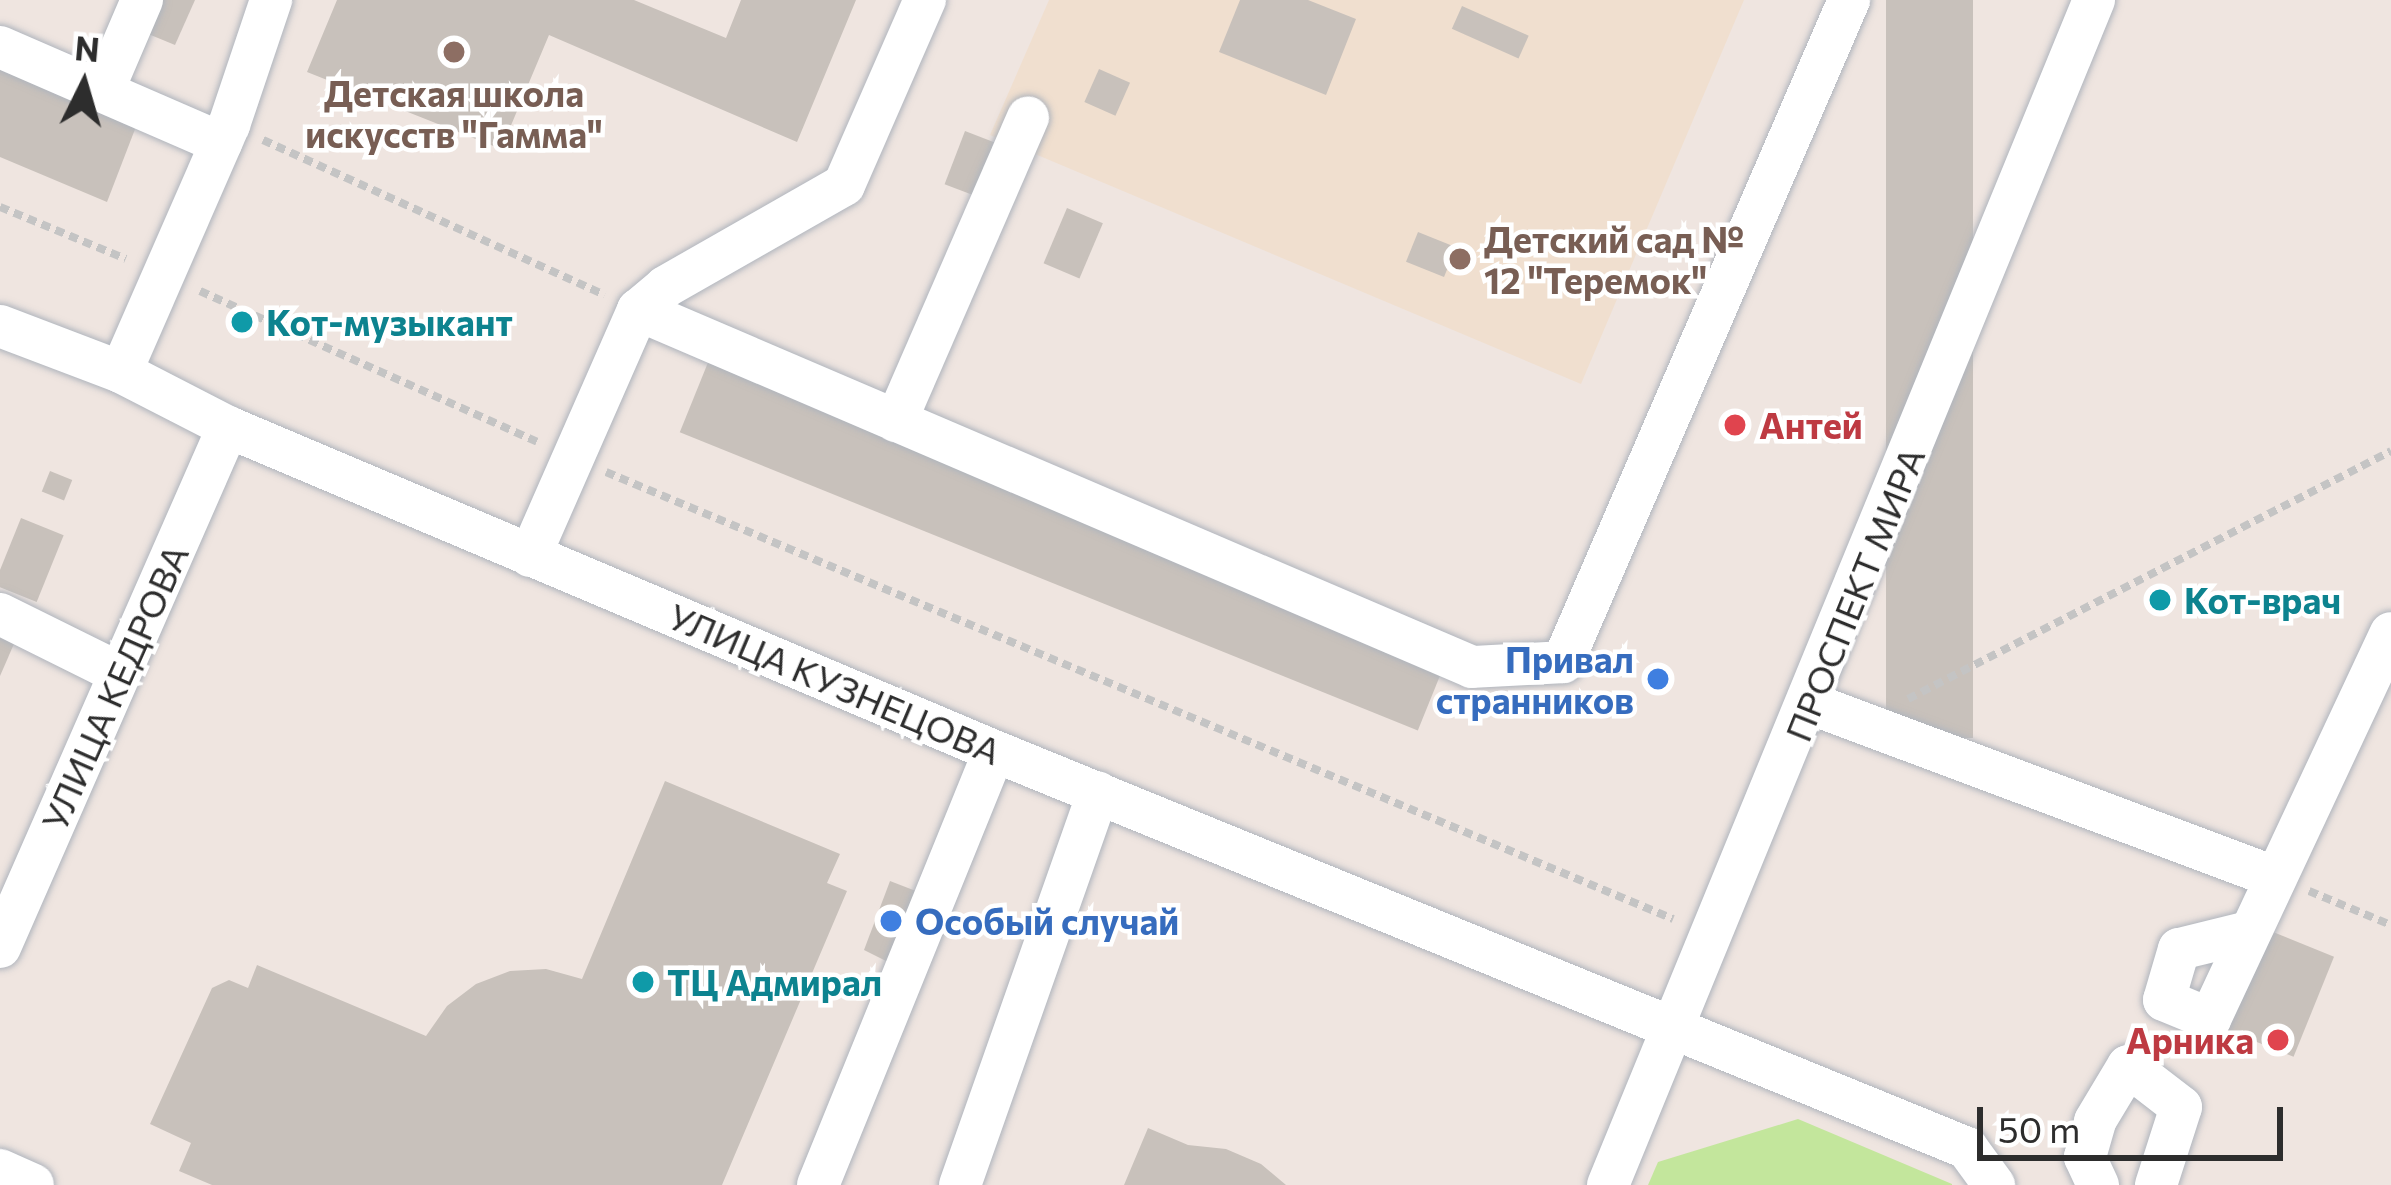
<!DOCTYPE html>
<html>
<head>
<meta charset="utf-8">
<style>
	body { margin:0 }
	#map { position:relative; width:2391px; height:1185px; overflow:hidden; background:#efe5e0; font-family:Commissioner,sans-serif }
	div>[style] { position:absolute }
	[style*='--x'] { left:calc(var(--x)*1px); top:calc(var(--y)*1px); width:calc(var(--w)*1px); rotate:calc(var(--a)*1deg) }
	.education>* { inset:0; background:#f0dfcf }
	.green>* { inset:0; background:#c3e69c }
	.building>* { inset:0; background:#c8c1bb; transform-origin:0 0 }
	.path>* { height:8px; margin-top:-4px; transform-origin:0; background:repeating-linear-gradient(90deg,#c4c4c4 0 9px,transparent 0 15px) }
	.roads { filter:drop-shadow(0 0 3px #b0b5bd) drop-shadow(0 0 3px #b0b5bd) }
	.minor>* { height:42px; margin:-21px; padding:0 21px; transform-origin:21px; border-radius:21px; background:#fff }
	.dots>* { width:33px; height:33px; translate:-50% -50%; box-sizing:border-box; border:6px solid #fff; border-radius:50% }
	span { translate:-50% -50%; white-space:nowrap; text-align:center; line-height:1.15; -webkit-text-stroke:9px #fff; paint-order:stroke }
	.education-label { font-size:36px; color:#785e54; font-weight:700 }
	.left { translate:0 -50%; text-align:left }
	.culture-label { font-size:36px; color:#0d838f; font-weight:700 }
	.health-label { font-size:36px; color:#be3a42; font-weight:700 }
	.right { translate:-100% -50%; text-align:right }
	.street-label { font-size:36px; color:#2d2d2d }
	.shop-label { font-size:36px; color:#366cbe; font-weight:700 }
	.north { position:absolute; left:24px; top:24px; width:120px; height:120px; -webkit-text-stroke:9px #fff; paint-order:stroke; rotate:5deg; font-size:33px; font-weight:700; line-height:48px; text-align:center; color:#2d2d2d }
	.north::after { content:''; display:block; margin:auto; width:42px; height:54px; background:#2d2d2d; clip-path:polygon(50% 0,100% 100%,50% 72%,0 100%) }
	.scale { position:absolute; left:1977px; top:1107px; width:306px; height:54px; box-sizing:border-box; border:6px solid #2d2d2d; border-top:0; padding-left:15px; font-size:36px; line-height:42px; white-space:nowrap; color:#2d2d2d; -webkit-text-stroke:9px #fff; paint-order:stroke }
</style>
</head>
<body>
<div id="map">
	<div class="education">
		<i style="clip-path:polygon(1049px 0,1744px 0,1581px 384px,990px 135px)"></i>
	</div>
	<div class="green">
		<i style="clip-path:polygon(1798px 1119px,1952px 1184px,1952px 1185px,1648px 1185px,1658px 1162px)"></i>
	</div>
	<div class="building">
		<i style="clip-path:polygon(154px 0,195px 0,175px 45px,141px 31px)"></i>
		<i style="clip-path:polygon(337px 0,634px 0,726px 38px,741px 0,856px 0,797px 142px,549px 35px,501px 149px,307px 72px)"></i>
		<i style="clip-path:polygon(1240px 0,1308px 0,1356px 19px,1326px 95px,1219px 52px)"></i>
		<i style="left:1886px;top:0;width:87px;height:738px"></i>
		<i style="left:1462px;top:6px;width:73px;height:25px;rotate:24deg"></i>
		<i style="clip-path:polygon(0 67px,137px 124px,107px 202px,0 157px)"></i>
		<i style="left:1099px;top:69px;width:34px;height:36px;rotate:24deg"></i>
		<i style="left:965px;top:131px;width:36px;height:57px;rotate:21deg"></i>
		<i style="left:1067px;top:208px;width:39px;height:60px;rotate:23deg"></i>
		<i style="left:1418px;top:232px;width:41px;height:32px;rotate:22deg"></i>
		<i style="left:709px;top:360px;width:796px;height:78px;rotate:22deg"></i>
		<i style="left:50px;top:471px;width:24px;height:22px;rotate:22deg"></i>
		<i style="left:21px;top:518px;width:46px;height:72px;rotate:22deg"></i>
		<i style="clip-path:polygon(0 630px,17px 637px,0 676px)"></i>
		<i style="clip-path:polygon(665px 781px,840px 854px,827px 883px,847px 891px,722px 1185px,212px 1185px,179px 1171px,191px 1143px,150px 1124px,212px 988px,229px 980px,248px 988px,257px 965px,426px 1036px,447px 1006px,476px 984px,510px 971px,546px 969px,582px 979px)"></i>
		<i style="clip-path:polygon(890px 881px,921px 893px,890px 963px,864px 950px)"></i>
		<i style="left:2258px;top:926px;width:82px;height:108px;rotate:22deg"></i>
		<i style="clip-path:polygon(1148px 1128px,1188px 1145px,1226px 1149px,1261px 1164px,1286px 1185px,1124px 1185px)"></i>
	</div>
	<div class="path">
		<i style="--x:263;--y:140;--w:375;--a:24.4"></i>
		<i style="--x:0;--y:207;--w:136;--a:22.4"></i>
		<i style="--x:200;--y:291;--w:369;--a:24.1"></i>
		<i style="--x:606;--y:472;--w:1157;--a:22.73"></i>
		<i style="--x:1908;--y:699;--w:543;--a:-27.18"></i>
		<i style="--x:2309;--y:891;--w:89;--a:22.5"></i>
	</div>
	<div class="roads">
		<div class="minor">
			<i style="--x:0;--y:47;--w:241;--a:23.5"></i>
			<i style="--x:103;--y:91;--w:99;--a:-66.8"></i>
			<i style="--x:638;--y:310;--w:35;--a:-40"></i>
			<i style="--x:665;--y:287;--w:206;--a:-29.7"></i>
			<i style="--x:844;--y:185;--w:202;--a:-66.4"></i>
			<i style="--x:0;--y:326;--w:129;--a:20.8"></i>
			<i style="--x:121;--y:372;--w:120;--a:27.2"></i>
			<i style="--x:228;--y:427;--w:832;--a:22.93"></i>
			<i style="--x:994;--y:751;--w:1051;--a:22.2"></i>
			<i style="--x:1967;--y:1148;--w:46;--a:53.9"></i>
			<i style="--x:121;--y:372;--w:270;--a:-66.4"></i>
			<i style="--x:229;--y:125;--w:132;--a:-71.4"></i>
			<i style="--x:896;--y:421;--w:331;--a:-66.5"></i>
			<i style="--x:530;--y:556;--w:269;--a:-66.3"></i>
			<i style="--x:638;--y:310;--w:907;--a:23.17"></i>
			<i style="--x:1472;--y:667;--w:91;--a:-3.1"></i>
			<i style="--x:1563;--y:662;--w:721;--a:-66.63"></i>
			<i style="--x:0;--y:614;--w:133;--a:26.4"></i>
			<i style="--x:1809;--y:703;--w:496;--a:20.5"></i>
			<i style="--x:2249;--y:932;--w:72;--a:166.3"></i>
			<i style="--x:2179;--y:949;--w:53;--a:106.4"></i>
			<i style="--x:2164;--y:1000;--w:50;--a:22.4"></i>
			<i style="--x:2210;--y:1019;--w:426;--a:-64.9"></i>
			<i style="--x:0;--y:947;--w:568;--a:-66.32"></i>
			<i style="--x:0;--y:1170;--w:36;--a:24"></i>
			<i style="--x:818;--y:1185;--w:468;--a:-67.9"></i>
			<i style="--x:960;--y:1185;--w:416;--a:-70.6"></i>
			<i style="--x:1608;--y:1185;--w:1281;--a:-67.7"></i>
			<i style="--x:2098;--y:1185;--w:31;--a:-115"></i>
			<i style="--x:2085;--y:1157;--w:37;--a:-74"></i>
			<i style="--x:2095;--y:1121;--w:64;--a:-59"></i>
			<i style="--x:2128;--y:1066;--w:67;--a:37.7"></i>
			<i style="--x:2181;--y:1107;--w:82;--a:107.8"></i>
		</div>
	</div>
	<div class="dots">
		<i style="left:454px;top:52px;background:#8d6e63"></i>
		<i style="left:1460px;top:259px;background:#8d6e63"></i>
		<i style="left:242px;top:322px;background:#0f9aa8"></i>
		<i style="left:1735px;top:425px;background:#e0444e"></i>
		<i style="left:2160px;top:600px;background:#0f9aa8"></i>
		<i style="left:1658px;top:679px;background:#3f7fe0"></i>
		<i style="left:891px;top:921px;background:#3f7fe0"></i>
		<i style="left:643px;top:982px;background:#0f9aa8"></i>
		<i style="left:2278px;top:1040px;background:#e0444e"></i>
	</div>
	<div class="education-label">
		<span style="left:454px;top:113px">Детская школа<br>искусств "Гамма"</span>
		<span class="left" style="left:1484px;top:259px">Детский сад №<br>12 "Теремок"</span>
	</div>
	<div class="culture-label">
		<span class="left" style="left:266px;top:322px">Кот-музыкант</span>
		<span class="left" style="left:2184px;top:600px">Кот-врач</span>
		<span class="left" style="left:667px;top:982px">ТЦ Адмирал</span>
	</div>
	<div class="health-label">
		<span class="left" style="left:1759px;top:425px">Антей</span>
		<span class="right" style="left:2254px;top:1040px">Арника</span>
	</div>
	<div class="street-label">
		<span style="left:1854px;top:594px;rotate:-68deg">ПРОСПЕКТ МИРА</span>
		<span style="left:835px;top:683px;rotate:23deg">УЛИЦА КУЗНЕЦОВА</span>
		<span style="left:114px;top:687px;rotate:-66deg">УЛИЦА КЕДРОВА</span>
	</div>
	<div class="shop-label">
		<span class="right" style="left:1634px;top:679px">Привал<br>странников</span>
		<span class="left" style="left:915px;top:921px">Особый случай</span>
	</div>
	<div class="north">N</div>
	<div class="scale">50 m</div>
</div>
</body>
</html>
